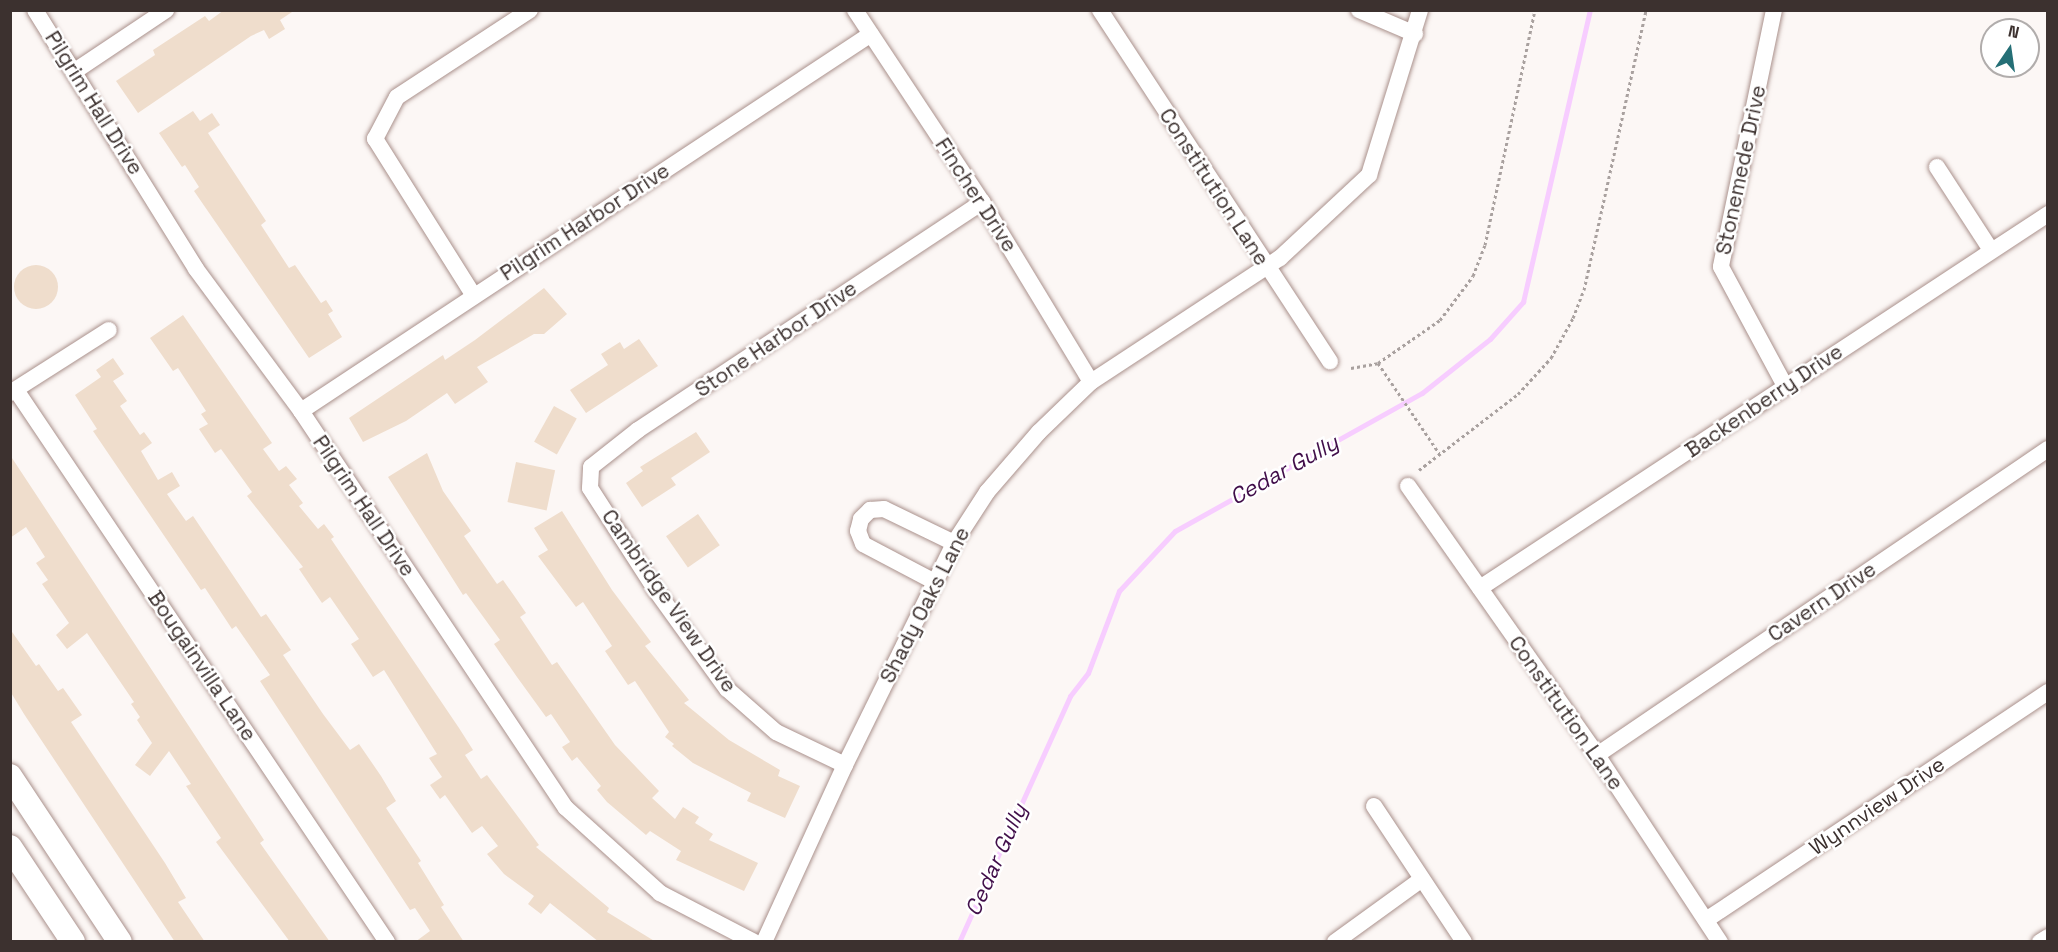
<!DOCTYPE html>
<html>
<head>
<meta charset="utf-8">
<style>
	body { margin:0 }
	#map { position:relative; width:2058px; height:952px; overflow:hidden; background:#fcf7f5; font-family:"Space Grotesk",sans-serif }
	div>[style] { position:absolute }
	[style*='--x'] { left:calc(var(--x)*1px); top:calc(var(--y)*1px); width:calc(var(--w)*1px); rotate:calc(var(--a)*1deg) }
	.stream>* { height:5px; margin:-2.5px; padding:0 2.5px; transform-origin:2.5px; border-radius:2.5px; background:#f7cdff }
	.building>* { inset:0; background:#efddcc; transform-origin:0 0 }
	.round { border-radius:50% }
	.path>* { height:3px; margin-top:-1.5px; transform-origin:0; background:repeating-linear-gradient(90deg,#a9a19f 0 3px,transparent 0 6px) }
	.roads { filter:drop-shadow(0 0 2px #aa918c) drop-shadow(0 0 2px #aa918c) }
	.minor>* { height:16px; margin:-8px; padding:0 8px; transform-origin:8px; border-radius:8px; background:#fff }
	.secondary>* { height:24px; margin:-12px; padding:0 12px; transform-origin:12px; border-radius:12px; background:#fff }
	span { translate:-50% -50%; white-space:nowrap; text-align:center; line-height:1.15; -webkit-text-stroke:5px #fff; paint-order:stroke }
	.street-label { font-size:21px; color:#3c312f }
	.water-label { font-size:22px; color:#410e4a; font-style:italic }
	.frame { position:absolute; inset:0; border:12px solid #3c312f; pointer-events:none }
	.north { position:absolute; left:1980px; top:18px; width:60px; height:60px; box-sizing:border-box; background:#fff; border:2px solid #b1adac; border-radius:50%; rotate:13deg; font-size:16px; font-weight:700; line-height:24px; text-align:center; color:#3c312f }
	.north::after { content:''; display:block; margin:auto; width:21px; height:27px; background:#256f76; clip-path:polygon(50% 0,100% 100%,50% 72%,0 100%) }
</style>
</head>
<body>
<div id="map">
	<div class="stream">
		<i style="--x:959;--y:942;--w:270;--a:-65.7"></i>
		<i style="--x:1070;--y:696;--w:29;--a:-52"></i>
		<i style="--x:1088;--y:673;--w:88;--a:-69.3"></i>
		<i style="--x:1119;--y:591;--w:82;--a:-47"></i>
		<i style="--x:1175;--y:531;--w:283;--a:-29.2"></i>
		<i style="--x:1422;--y:393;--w:87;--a:-38.5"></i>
		<i style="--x:1490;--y:339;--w:50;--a:-48.3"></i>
		<i style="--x:1523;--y:302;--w:300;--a:-77.1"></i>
	</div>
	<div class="building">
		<i style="clip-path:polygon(224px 10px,295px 10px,280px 20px,285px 29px,269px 39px,264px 30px,251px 36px,138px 113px,116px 81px,155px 55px,153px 50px,205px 16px,209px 21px)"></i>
		<i style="clip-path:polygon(193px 111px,200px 121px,212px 113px,220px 125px,208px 133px,266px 221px,261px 225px,289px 268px,295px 265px,321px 303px,326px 300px,333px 311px,328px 314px,342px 337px,309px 358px,194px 191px,199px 187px,185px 165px,182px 167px,159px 133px)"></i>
		<i class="round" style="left:14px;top:265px;width:44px;height:44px"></i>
		<i style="clip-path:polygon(544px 288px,567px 314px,544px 334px,534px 334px,477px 367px,488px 382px,455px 404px,447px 393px,406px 421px,363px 442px,349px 418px,443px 355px,445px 360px,475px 340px)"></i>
		<i style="clip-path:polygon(183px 315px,272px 443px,263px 449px,279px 471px,286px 466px,297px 479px,289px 485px,303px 503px,299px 506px,318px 529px,324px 524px,334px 537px,331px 539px,459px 728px,473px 750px,465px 755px,481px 779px,487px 775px,539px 845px,536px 847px,609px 908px,607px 912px,656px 942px,599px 942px,550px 903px,541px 914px,528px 904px,534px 896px,504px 874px,487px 854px,498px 846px,482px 826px,472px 833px,445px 795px,440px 799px,430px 785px,442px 777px,429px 758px,437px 754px,384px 670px,373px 677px,351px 644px,359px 639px,330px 597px,322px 603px,299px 569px,303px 567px,247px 496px,252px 492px,221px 449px,215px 453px,199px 429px,208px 424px,201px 414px,206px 411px,178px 368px,173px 371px,150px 338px)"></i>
		<i style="clip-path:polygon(639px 339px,658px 366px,586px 413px,570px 390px,608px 365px,601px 354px,620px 342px,624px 349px)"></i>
		<i style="clip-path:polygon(113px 358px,124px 374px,113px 381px,127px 401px,120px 406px,140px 435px,144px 432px,152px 443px,141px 451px,158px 480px,172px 472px,180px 486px,167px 494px,186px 521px,193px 516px,261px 617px,266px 614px,291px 650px,283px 655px,323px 714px,350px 750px,359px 744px,381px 776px,396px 801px,386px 808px,421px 861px,418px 863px,444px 905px,441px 907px,464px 942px,415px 942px,430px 931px,415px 908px,410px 910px,260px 681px,270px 675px,236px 626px,232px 629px,205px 588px,201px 590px,93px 431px,97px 429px,75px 395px,101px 377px,96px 370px)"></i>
		<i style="left:554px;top:406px;width:26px;height:41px;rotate:29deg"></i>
		<i style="clip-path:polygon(696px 432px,710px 452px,671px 478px,676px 485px,642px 507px,626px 483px,643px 471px,640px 467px)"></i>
		<i style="clip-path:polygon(427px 453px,443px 491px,471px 531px,464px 536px,497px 584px,503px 580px,515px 597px,526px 613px,520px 617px,552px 665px,557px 662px,615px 745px,659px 791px,652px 798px,675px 819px,683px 807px,699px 817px,695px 823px,713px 834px,709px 840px,758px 863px,744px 891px,676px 860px,681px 851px,650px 831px,646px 835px,607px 802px,597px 790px,601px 786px,577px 757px,572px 761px,562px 747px,570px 742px,551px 714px,546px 717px,517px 677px,494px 644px,500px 640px,466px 593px,463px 595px,388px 477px)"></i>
		<i style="clip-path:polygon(10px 455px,264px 840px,260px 843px,330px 942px,290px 942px,216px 842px,221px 838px,186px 786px,191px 784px,169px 751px,150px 776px,135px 765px,152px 743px,137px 720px,140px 717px,131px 704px,134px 702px,87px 633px,67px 649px,56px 635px,69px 623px,42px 584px,48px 580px,36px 563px,45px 557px,26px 527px,10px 538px)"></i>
		<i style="left:516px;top:462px;width:40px;height:41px;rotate:12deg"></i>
		<i style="clip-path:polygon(562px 511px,612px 590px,651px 642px,645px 646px,689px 700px,684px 703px,729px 740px,780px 770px,778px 776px,800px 786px,785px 818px,747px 801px,751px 793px,693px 763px,672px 746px,674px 744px,665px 737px,669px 732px,635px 681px,628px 685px,605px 651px,612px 646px,583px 602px,576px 607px,538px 556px,548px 550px,534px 528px)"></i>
		<i style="left:698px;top:514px;width:38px;height:39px;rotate:55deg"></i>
		<i style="clip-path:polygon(10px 629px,36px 666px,39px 664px,58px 691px,63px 688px,82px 715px,71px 722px,165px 863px,186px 898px,178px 902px,205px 942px,175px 942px,24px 714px,10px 691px)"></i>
	</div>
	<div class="path">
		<i style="--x:1378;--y:363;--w:109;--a:55.9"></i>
		<i style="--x:1351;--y:368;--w:27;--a:-10"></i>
		<i style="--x:1378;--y:363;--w:75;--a:-34.7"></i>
		<i style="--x:1440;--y:320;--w:55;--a:-53.1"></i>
		<i style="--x:1473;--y:276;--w:33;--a:-69"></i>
		<i style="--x:1485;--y:245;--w:240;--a:-78"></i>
		<i style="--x:1419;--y:470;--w:125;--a:-37.5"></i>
		<i style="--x:1518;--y:394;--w:49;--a:-47.5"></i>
		<i style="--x:1551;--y:358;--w:46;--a:-61.2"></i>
		<i style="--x:1573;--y:318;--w:30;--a:-69"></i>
		<i style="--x:1584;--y:290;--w:287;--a:-77.5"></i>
	</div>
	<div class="roads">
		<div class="minor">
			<i style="--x:35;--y:10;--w:305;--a:58.1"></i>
			<i style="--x:196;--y:269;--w:177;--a:53.5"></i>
			<i style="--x:301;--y:411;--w:477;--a:56.3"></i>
			<i style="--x:566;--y:808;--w:127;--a:42.1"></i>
			<i style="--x:660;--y:893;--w:106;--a:27.5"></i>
			<i style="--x:855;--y:10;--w:230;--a:56.5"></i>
			<i style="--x:982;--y:202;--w:210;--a:58.8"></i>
			<i style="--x:1100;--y:10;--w:420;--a:56.8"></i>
			<i style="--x:1359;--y:10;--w:61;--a:23.2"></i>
			<i style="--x:1774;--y:10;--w:262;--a:101.7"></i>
			<i style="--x:1721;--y:267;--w:135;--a:61.7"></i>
			<i style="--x:75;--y:71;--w:110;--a:-33.8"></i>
			<i style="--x:1937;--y:167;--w:99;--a:57"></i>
			<i style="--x:474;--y:296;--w:186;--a:-122.2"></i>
			<i style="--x:375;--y:139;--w:47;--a:-62.4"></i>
			<i style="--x:397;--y:97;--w:159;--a:-33.2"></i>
			<i style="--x:16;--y:390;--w:665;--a:56.09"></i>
			<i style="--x:10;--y:393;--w:117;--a:-32.5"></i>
			<i style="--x:301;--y:411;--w:683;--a:-33.48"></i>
			<i style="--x:1408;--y:486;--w:329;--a:54.9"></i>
			<i style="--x:1597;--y:755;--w:224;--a:56.7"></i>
			<i style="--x:935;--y:582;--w:81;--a:-152.2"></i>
			<i style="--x:863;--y:544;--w:14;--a:-111"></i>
			<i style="--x:858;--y:531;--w:12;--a:-76"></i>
			<i style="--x:861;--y:519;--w:13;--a:-45"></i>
			<i style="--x:870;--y:510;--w:14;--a:-4"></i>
			<i style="--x:884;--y:509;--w:78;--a:25.9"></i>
			<i style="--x:1480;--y:588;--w:680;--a:-33.36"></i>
			<i style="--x:1597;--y:755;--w:545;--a:-34.16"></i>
			<i style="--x:845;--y:765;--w:76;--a:-154.4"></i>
			<i style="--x:776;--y:732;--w:65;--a:-138.7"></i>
			<i style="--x:727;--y:689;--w:123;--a:-125.8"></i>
			<i style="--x:655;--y:589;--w:120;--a:-122.8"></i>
			<i style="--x:590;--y:488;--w:21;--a:-87"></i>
			<i style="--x:591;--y:467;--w:60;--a:-38.2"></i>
			<i style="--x:638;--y:430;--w:413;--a:-33.5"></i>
			<i style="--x:1374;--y:806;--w:163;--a:56.5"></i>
			<i style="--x:1706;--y:920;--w:411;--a:-33.7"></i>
			<i style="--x:764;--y:942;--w:195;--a:-65.4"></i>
			<i style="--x:845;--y:765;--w:247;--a:-63.8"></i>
			<i style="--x:954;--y:543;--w:61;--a:-57.1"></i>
			<i style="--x:987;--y:492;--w:79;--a:-49.1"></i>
			<i style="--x:1039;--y:432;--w:72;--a:-43.9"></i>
			<i style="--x:1091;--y:382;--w:226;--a:-33.3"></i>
			<i style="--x:1280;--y:258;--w:122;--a:-43"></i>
			<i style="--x:1369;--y:175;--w:173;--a:-72.8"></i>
			<i style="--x:1335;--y:942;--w:107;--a:-35.9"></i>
			<i style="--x:2040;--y:942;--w:9;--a:-32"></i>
		</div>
		<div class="secondary">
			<i style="--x:10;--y:776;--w:199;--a:56.5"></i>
			<i style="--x:10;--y:847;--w:114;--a:56.4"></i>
		</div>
	</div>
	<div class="street-label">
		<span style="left:94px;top:103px;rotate:58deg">Pilgrim Hall Drive</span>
		<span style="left:1741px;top:170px;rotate:-78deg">Stonemede Drive</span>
		<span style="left:1214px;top:187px;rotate:57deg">Constitution Lane</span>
		<span style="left:976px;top:195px;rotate:57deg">Fincher Drive</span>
		<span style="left:585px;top:222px;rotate:-33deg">Pilgrim Harbor Drive</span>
		<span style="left:776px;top:339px;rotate:-34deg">Stone Harbor Drive</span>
		<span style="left:1764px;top:401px;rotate:-34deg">Backenberry Drive</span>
		<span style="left:364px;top:506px;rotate:56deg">Pilgrim Hall Drive</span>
		<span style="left:669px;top:601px;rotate:55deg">Cambridge View Drive</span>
		<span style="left:1822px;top:602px;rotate:-34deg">Cavern Drive</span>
		<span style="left:925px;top:605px;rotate:-63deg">Shady Oaks Lane</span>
		<span style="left:202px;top:666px;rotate:56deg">Bougainvilla Lane</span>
		<span style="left:1566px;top:713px;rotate:55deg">Constitution Lane</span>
		<span style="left:1877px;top:806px;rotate:-34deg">Wynnview Drive</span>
	</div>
	<div class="water-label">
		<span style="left:1284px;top:470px;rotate:-29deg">Cedar Gully</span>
		<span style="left:996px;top:860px;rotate:-66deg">Cedar Gully</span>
	</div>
	<div class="frame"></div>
	<div class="north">N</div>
</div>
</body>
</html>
